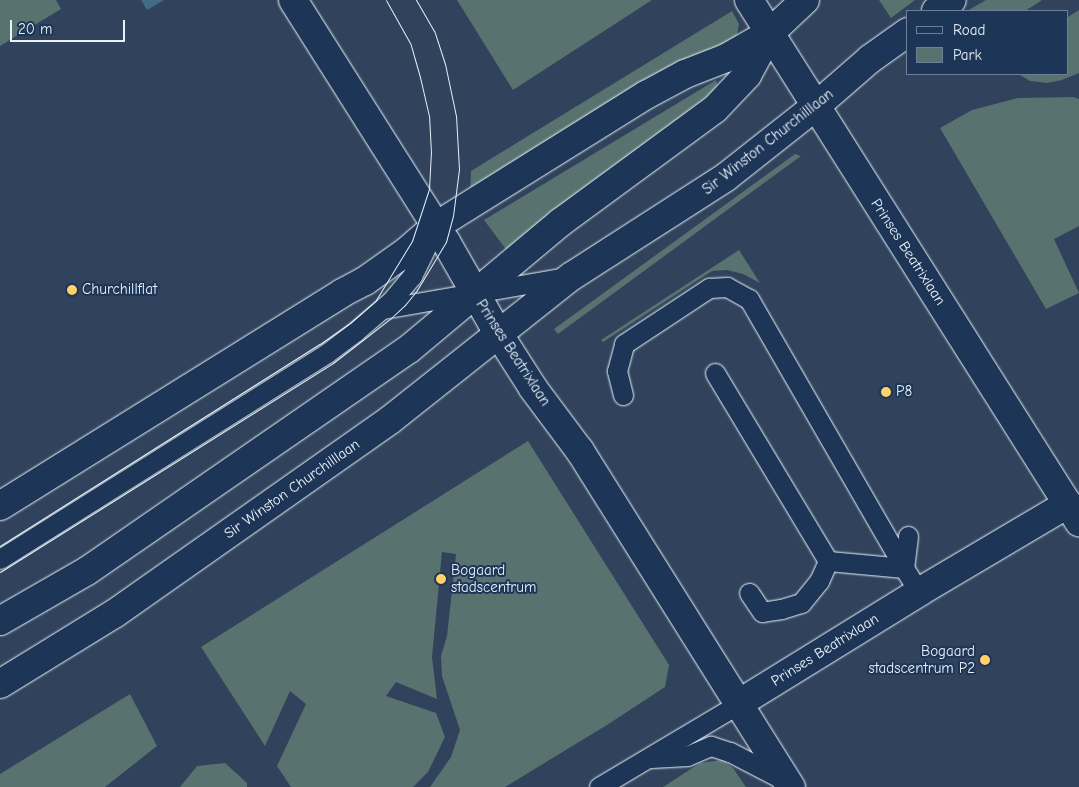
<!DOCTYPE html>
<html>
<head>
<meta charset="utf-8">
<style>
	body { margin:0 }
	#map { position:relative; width:1079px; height:787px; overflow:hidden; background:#30425c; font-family:"Comic Neue",sans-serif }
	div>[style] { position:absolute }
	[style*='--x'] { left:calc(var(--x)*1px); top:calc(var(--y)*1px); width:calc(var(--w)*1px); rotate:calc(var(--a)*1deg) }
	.green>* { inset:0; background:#57726f }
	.water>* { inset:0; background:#426b8a }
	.roads { filter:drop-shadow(0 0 1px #e8f1f8) drop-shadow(0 0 1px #e8f1f8) }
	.lane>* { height:19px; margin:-9.5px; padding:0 9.5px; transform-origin:9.5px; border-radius:9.5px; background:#1d3557 }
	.street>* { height:28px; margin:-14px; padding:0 14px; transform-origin:14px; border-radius:14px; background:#1d3557 }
	.secondary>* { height:28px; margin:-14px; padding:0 14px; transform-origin:14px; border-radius:14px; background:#1d3557 }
	.tram>* { height:1px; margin:-0.5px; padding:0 0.5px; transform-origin:0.5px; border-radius:0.5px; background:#e8f1f8 }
	.dots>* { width:14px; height:14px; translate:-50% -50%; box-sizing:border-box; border:2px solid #1d3557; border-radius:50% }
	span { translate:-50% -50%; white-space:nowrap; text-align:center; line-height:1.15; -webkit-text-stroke:4px #1d3557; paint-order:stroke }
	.street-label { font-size:15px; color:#e8f1f8 }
	.poi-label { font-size:15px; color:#e8f1f8 }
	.left { translate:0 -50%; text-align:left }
	.right { translate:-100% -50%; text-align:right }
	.legend { position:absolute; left:906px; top:10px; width:162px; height:65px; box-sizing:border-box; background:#1d3557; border:1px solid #6e8097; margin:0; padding:6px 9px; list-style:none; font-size:15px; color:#e8f1f8 }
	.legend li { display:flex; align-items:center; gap:10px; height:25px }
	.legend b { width:25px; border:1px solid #6e8097 }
	.scale { position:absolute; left:10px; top:20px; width:115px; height:22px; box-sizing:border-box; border:2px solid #e8f1f8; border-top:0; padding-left:6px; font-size:15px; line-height:18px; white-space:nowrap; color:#e8f1f8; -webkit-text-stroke:4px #1d3557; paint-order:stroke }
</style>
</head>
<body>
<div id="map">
	<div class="green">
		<i style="clip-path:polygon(0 0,56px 0,61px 9px,0 46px)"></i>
		<i style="clip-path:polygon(457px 0,652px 0,513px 90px)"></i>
		<i style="clip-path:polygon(879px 0,915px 0,891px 18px)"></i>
		<i style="clip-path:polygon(986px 0,1041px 0,1041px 1px,1025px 11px,967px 11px)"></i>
		<i style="clip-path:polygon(1079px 10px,1079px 73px,1062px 80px,1047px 83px,1030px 81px,1020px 75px,1068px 74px,1068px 17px)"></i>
		<i style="clip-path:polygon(732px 11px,739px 24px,735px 46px,470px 197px,471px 171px)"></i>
		<i style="clip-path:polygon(716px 80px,718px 88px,508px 252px,484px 220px)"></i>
		<i style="clip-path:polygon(1073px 97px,1079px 99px,1079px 226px,1054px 239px,1079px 293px,1046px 309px,940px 128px,972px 110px,1018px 98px)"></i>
		<i style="clip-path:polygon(795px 154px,801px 156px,558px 334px,554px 329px)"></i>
		<i style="clip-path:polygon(739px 250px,760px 283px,743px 274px,727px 270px,712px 271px,603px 342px,601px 340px)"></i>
		<i style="clip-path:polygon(528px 441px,669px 665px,665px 687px,607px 725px,505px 787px,430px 787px,451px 757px,460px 730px,442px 676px,441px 656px,447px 636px,456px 554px,442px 552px,432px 657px,437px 699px,396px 682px,386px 696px,436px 713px,445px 737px,428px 772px,413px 787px,291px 787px,277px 766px,306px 704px,290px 691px,265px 746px,201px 647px)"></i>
		<i style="clip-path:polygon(130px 694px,157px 746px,105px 787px,0 787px,0 774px)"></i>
		<i style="clip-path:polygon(722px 760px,733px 768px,746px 787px,663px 787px,700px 763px)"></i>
		<i style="clip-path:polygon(225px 763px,247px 783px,247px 787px,180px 787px,197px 766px)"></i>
	</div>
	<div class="water">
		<i style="clip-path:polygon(141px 0,164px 0,147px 10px)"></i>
	</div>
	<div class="roads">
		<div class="lane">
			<i style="--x:382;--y:309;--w:189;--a:-9.8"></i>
			<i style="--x:715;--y:373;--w:219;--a:59"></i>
			<i style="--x:623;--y:395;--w:25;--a:-104"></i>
			<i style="--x:617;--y:371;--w:28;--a:-75"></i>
			<i style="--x:624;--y:344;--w:102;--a:-33.4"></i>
			<i style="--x:709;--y:288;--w:18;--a:-3"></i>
			<i style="--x:727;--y:287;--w:25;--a:29"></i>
			<i style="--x:749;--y:299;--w:310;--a:60"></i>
			<i style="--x:904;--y:568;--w:76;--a:-174.7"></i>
			<i style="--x:828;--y:561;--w:22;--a:114"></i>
			<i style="--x:819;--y:581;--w:28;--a:129"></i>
			<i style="--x:801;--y:603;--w:21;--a:163"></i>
			<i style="--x:781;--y:609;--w:19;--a:171"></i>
			<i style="--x:762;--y:612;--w:23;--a:-124"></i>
			<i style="--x:908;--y:536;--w:32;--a:97"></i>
			<i style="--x:904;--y:568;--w:28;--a:58"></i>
			<i style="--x:0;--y:559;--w:386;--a:-32.2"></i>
			<i style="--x:327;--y:353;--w:36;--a:-37"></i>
			<i style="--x:356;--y:331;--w:46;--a:-40.6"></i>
			<i style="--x:391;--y:301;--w:33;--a:-50"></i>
			<i style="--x:412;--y:276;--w:48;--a:-64"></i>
			<i style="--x:651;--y:758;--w:36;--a:-3"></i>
			<i style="--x:687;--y:756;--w:26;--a:-23"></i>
			<i style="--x:711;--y:746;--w:20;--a:18"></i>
			<i style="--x:730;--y:752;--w:63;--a:27.4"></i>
			<i style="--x:599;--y:787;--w:162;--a:-30.8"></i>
		</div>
		<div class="street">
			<i style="--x:0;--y:506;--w:403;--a:-31.9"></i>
			<i style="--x:342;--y:293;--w:26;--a:-28"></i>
			<i style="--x:365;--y:281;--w:52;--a:-35.5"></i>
			<i style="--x:407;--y:251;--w:38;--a:-41"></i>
			<i style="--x:436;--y:226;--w:248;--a:-32"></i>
			<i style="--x:646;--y:95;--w:44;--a:-28.3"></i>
			<i style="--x:685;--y:74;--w:44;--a:-21.3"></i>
			<i style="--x:726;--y:58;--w:51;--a:-29.6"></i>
			<i style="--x:738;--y:704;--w:213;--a:-31.7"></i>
			<i style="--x:919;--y:592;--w:173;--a:-30.6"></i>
		</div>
		<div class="secondary">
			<i style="--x:293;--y:0;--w:286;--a:57.7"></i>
			<i style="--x:446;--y:242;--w:105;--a:60.3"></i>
			<i style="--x:498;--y:333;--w:65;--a:57.5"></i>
			<i style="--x:533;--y:388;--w:79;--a:53.3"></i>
			<i style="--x:580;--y:451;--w:397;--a:57.9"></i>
			<i style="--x:749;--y:0;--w:618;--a:57.7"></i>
			<i style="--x:936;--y:11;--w:19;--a:-35"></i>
			<i style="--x:0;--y:621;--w:100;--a:-29.9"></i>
			<i style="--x:87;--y:571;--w:391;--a:-34.6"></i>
			<i style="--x:409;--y:349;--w:198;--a:-39.9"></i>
			<i style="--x:561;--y:222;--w:191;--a:-36.3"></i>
			<i style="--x:715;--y:109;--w:47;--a:-46.7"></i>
			<i style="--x:747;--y:75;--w:48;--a:-61.3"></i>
			<i style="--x:770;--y:33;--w:48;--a:-43.3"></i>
			<i style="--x:0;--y:684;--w:134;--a:-31.6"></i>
			<i style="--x:114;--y:614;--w:337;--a:-35.1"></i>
			<i style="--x:390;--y:420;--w:232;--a:-38.4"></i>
			<i style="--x:572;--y:276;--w:183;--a:-32.7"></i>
			<i style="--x:726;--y:177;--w:115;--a:-38.3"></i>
			<i style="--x:816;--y:106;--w:72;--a:-41"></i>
			<i style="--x:870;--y:59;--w:47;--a:-35.4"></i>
		</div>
	</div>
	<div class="tram">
		<i style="--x:0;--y:546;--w:378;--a:-32.3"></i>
		<i style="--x:320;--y:344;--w:37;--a:-35"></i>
		<i style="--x:350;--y:323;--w:35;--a:-41"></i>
		<i style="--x:376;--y:300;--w:69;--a:-58.6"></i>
		<i style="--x:412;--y:241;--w:55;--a:-71.9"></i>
		<i style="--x:429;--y:189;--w:36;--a:-87"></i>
		<i style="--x:431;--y:153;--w:37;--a:-93"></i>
		<i style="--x:429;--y:116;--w:40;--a:-103"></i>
		<i style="--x:420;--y:77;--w:35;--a:-106"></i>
		<i style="--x:410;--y:43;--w:49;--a:-119.2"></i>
		<i style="--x:0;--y:572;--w:393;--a:-32.1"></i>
		<i style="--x:333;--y:363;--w:72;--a:-37.7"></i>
		<i style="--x:390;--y:319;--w:21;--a:-43"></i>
		<i style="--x:405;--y:305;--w:19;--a:-51"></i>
		<i style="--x:417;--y:290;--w:56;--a:-58.9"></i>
		<i style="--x:446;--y:242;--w:27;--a:-75"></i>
		<i style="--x:453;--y:216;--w:47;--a:-82.7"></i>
		<i style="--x:459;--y:169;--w:53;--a:-93.2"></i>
		<i style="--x:456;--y:116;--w:53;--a:-101.9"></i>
		<i style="--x:445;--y:64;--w:35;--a:-108"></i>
		<i style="--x:434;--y:31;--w:36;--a:-120"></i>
	</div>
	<div class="dots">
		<i style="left:72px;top:290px;background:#ffd166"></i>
		<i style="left:886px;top:392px;background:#ffd166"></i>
		<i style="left:441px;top:579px;background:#ffd166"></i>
		<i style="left:985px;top:660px;background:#ffd166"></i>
	</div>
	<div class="street-label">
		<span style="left:768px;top:142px;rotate:-38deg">Sir Winston Churchilllaan</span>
		<span style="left:908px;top:252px;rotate:57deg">Prinses Beatrixlaan</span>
		<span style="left:513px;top:353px;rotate:57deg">Prinses Beatrixlaan</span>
		<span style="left:292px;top:489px;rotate:-35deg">Sir Winston Churchilllaan</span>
		<span style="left:825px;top:650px;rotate:-32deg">Prinses Beatrixlaan</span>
	</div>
	<div class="poi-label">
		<span class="left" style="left:82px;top:290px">Churchillflat</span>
		<span class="left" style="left:896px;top:392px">P8</span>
		<span class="left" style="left:451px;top:579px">Bogaard<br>stadscentrum</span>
		<span class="right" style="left:975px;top:660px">Bogaard<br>stadscentrum P2</span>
	</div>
	<ul class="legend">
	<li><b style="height:6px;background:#1d3557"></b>Road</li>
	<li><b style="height:14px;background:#57726f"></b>Park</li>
	</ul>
	<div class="scale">20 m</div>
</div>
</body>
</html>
